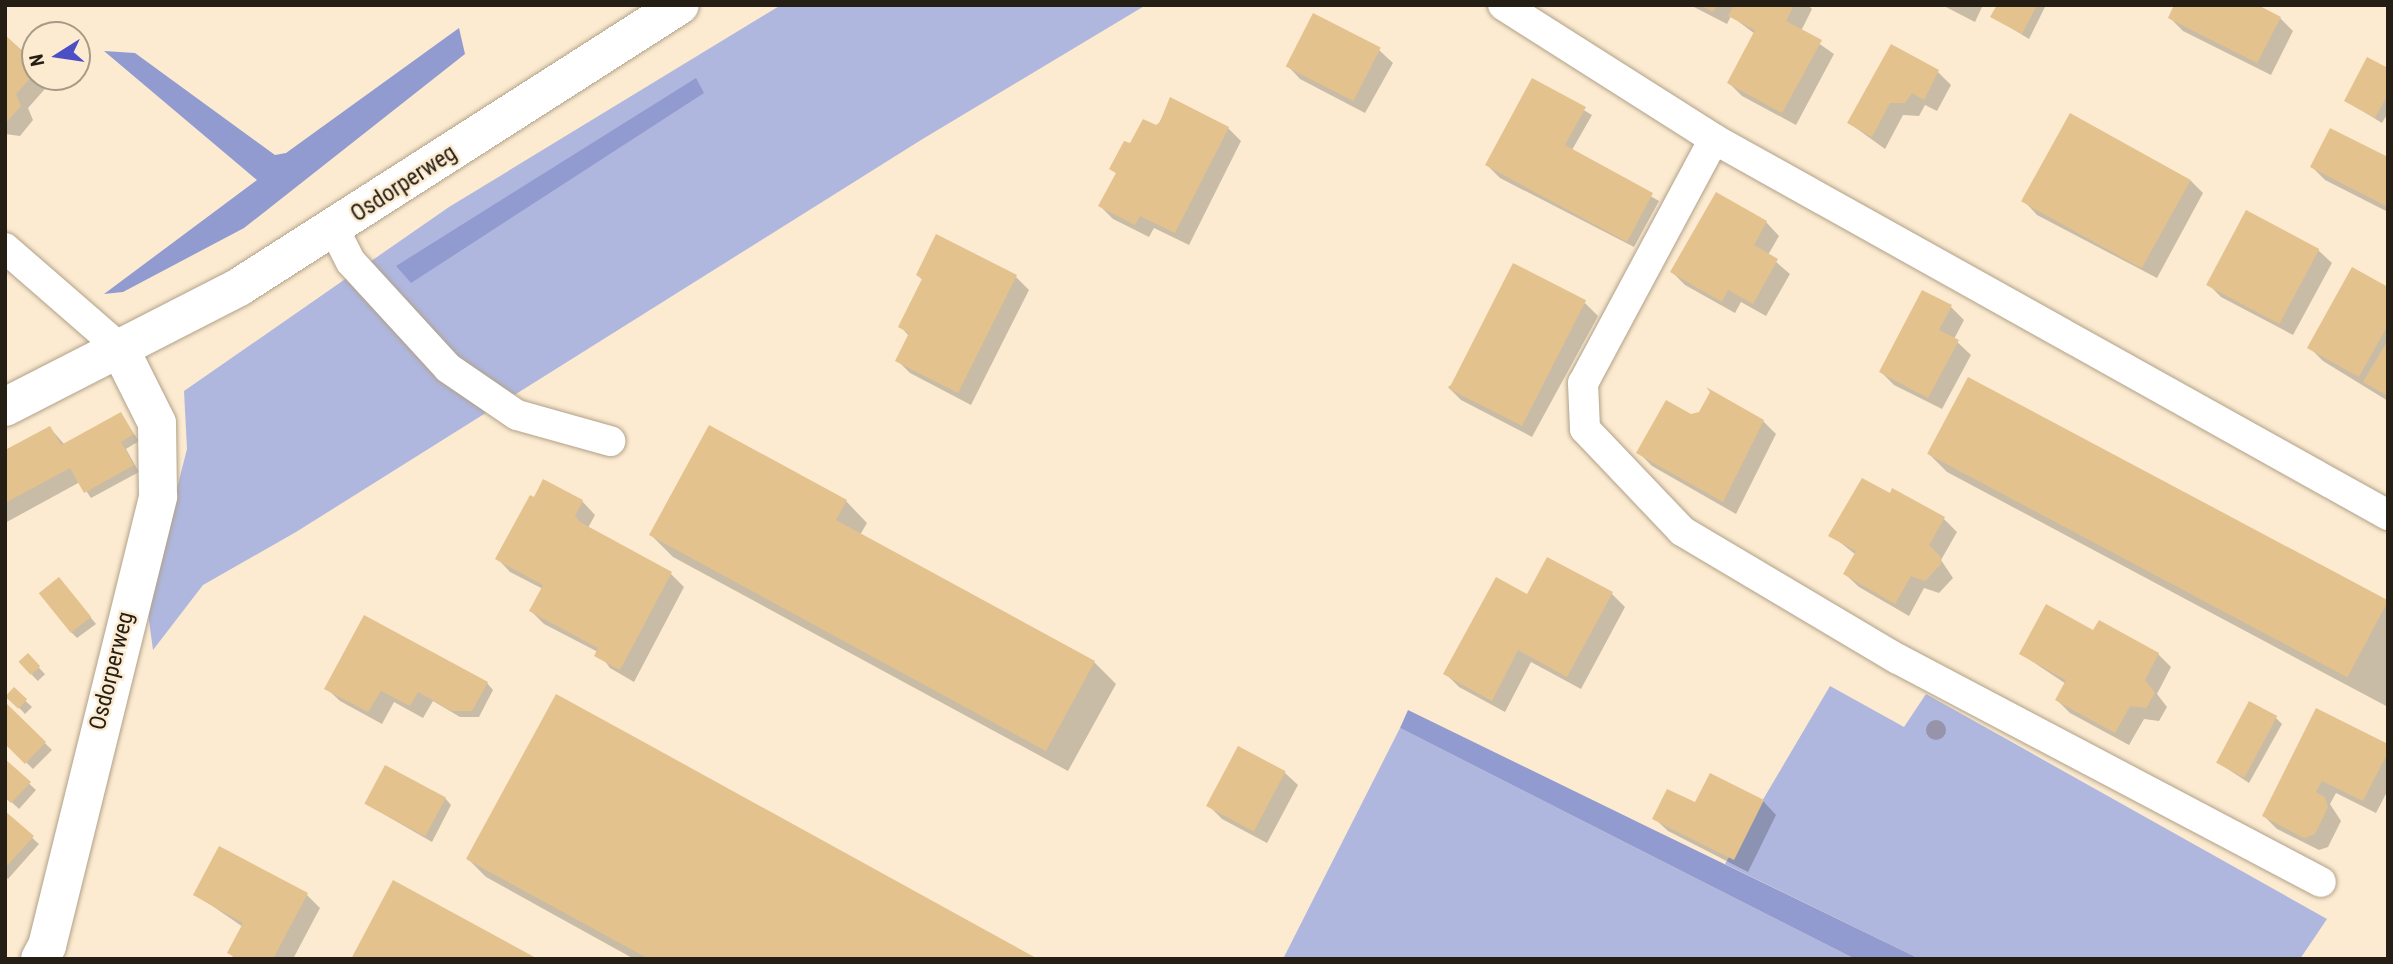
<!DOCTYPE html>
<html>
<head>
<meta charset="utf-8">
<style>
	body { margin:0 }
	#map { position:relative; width:2393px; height:964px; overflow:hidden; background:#fcebd1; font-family:"Roboto Condensed",sans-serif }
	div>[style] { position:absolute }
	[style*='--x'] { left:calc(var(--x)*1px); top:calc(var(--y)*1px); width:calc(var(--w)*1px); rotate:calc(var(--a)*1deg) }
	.green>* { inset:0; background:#afb7df }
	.water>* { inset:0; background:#929bcf }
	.shadow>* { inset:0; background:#0003; transform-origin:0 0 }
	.building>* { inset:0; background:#e3c28e; transform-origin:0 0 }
	.roads { filter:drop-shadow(0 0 2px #b1a188) drop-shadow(0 0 2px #b1a188) }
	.lane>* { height:30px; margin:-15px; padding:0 15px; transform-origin:15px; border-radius:15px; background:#fff }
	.street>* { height:38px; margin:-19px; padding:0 19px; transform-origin:19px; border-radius:19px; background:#fff }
	.trees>* { width:20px; height:20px; margin:-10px; border-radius:50%; background:#9793ab }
	span { translate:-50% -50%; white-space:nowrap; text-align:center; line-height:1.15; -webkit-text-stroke:5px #fcebd1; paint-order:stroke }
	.street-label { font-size:23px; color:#241e14 }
	.frame { position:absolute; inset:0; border:7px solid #241e14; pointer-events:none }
	.north { position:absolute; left:21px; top:21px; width:70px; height:70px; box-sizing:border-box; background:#fcebd1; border:2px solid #a69985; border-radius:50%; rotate:258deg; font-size:19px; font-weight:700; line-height:28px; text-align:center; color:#241e14 }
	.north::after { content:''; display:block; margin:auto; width:24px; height:32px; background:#4b4ec4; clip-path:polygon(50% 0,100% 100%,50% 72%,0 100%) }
</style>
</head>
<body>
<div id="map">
	<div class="green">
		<i style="clip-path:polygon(781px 5px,1146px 5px,921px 140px,296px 532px,203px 585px,153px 650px,147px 606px,187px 449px,184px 391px,449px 207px)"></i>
		<i style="clip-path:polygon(1830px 686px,1904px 727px,1926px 694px,2327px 919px,2300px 959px,1920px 959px,1725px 864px)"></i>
		<i style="clip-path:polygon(1400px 728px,1855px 959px,1283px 959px)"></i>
	</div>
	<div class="water">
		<i style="clip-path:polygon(459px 28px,465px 54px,244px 228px,123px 292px,104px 294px,257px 180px,104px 51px,135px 53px,275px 155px,286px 153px)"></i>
		<i style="clip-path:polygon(696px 78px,704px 93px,411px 283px,396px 266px)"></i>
		<i style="clip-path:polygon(1408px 710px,1650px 828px,1920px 959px,1855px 959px,1400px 728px)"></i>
	</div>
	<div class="shadow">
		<i style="clip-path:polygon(1690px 5px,1808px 5px,1812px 9px,1801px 31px,1834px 54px,1796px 125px,1742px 96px,1729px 83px,1755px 34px,1731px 16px,1727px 24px)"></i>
		<i style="clip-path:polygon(1942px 5px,1983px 5px,1975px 22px)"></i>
		<i style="clip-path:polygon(1999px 5px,2046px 5px,2029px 39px,1993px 17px)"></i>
		<i style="clip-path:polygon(2170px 18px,2280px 18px,2293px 31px,2271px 75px,2183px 31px)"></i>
		<i style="clip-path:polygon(5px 37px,35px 64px,35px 77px,52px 81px,28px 108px,33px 120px,20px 136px,5px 134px)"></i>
		<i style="clip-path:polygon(1379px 50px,1393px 63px,1365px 113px,1300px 79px,1287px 65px)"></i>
		<i style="clip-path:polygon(2388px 70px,2388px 113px,2382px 123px,2346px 101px)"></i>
		<i style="clip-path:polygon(1938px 72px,1951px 85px,1937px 111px,1925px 105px,1919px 116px,1903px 115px,1885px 149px,1849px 123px)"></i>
		<i style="clip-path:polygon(1533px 80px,1592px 115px,1572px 150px,1659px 201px,1634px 247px,1500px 178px,1487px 165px)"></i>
		<i style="clip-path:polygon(1171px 100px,1228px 128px,1241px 141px,1189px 245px,1154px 228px,1149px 237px,1113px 219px,1100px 206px,1117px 174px,1111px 169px,1131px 146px,1157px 127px)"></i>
		<i style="clip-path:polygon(2388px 159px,2388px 212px,2325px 180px,2312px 167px)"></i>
		<i style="clip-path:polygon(2190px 180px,2203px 193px,2157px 278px,2037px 215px,2024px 201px)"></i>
		<i style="clip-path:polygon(2246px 212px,2318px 250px,2332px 263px,2293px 335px,2221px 297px,2208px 284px)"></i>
		<i style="clip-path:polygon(1766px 222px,1779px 236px,1768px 255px,1790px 274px,1766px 316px,1741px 302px,1735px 313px,1685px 285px,1672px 272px)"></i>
		<i style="clip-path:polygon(918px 275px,1016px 277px,1029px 290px,971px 405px,910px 373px,897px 360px,909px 336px,900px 326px,923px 281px)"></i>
		<i style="clip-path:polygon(2388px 289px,2388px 401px,2323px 361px,2310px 348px)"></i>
		<i style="clip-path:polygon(1585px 303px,1598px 316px,1532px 437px,1461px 400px,1448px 387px)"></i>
		<i style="clip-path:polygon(1951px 307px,1964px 320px,1954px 339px,1971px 355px,1942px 409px,1894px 385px,1881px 372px)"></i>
		<i style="clip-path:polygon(121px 415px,139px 441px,126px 449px,139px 472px,91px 498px,80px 482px,5px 523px,5px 454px,50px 428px,65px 445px)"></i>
		<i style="clip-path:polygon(1690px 416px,1763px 421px,1776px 434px,1736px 514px,1652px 466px,1638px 452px)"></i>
		<i style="clip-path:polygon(1929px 454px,2388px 603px,2388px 707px,1947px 472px)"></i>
		<i style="clip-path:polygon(1890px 496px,1944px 519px,1957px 532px,1941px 560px,1953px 578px,1939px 593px,1924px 588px,1909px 616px,1859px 587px,1845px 574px,1856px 555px,1831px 535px)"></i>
		<i style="clip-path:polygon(582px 501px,595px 515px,588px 528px,671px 574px,684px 587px,634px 682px,610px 668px,598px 652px,544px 624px,531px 611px,543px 589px,510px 572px,497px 558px)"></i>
		<i style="clip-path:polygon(846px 501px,867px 523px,860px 535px,1094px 662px,1116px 684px,1068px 771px,673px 557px,651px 535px)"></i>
		<i style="clip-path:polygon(65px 586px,96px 624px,77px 638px,71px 632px)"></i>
		<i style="clip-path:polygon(1612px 594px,1625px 607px,1581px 689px,1531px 662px,1505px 712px,1459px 687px,1446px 674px,1528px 596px)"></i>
		<i style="clip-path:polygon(2094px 633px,2158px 654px,2171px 667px,2157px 694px,2167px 707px,2159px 721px,2144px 719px,2129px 745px,2070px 713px,2057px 700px,2066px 684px,2021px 654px)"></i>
		<i style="left:28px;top:656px;width:25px;height:10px;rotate:47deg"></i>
		<i style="clip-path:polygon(487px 683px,493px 690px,479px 717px,460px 717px,433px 701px,423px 718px,394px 702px,382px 724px,340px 701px,326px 688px)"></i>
		<i style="clip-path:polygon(14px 690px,32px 707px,25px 714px,8px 696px)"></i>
		<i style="clip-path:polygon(5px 704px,52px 750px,33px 769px,5px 742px)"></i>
		<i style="clip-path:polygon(2316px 711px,2388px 746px,2388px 790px,2376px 813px,2336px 793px,2330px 804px,2341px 821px,2328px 847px,2319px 850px,2277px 829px,2264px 816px)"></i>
		<i style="clip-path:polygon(2275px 717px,2282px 724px,2249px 783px,2217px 762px)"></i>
		<i style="clip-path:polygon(5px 761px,36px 790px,19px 809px,5px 796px)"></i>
		<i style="clip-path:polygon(1284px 772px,1298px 785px,1267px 843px,1222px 819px,1209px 806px)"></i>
		<i style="clip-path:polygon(445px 798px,451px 805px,432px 842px,366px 804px)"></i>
		<i style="clip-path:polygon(1763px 801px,1776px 815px,1748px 872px,1668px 831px,1654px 818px,1696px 805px)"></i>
		<i style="clip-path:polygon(5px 813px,39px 844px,8px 879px,5px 876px)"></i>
		<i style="clip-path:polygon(220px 849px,307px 895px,320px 908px,293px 959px,235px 959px,229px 952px,243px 927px,195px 894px)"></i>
		<i style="clip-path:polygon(468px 859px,1034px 959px,634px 959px,486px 877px)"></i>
	</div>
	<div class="building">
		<i style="clip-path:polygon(1700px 5px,1717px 5px,1713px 12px)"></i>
		<i style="clip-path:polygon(1734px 5px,1794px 5px,1786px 21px,1822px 40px,1782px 113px,1727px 83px,1755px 30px,1728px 16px)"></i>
		<i style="clip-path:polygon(1997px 5px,2037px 5px,2022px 34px,1990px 17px)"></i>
		<i style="clip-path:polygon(2174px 5px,2258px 5px,2281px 17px,2257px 63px,2168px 18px)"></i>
		<i style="left:1313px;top:13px;width:76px;height:60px;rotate:27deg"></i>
		<i style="clip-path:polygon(5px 35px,35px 62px,35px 73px,16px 94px,21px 106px,5px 124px)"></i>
		<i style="clip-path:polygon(1891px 44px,1939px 70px,1924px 100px,1912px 93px,1905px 103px,1890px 103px,1872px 137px,1847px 123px)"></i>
		<i style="clip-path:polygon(2367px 57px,2388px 68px,2388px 94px,2375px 118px,2344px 101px)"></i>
		<i style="clip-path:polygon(1532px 78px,1586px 107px,1565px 145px,1653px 193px,1627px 242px,1485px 165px)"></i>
		<i style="clip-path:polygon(1170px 97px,1229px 127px,1175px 233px,1140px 216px,1135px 225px,1098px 206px,1116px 173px,1109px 169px,1124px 141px,1130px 143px,1143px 119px,1156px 125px,1160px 122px)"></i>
		<i style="left:2070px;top:113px;width:138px;height:101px;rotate:29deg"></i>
		<i style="clip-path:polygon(2330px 128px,2388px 157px,2388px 207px,2310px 167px)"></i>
		<i style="clip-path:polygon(1716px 192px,1767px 221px,1754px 245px,1778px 259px,1753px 304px,1728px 290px,1722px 302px,1670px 272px)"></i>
		<i style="left:2246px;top:210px;width:83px;height:85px;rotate:28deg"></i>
		<i style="clip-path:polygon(936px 234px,1017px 275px,958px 393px,895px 361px,909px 333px,898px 327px,922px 279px,916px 275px)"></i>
		<i style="left:1513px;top:263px;width:82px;height:141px;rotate:27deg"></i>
		<i style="clip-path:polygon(2352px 267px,2388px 287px,2388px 325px,2359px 377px,2307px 348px)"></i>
		<i style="clip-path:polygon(1922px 290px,1952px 305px,1939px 330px,1959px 340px,1928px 398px,1879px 372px)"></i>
		<i style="clip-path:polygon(2388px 340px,2388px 396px,2363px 382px)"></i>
		<i style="left:1968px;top:377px;width:476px;height:87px;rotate:28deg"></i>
		<i style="clip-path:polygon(1706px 387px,1764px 420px,1723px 502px,1636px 453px,1666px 400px,1691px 414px,1699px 412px,1710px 392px)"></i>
		<i style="clip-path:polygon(121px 412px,134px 434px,121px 442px,134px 465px,84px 493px,70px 468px,5px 503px,5px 450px,50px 426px,61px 445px)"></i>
		<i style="clip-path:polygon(709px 425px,847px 500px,836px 520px,1095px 661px,1046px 751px,649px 535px)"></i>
		<i style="clip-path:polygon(1862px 478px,1890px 493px,1892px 488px,1945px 517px,1929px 545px,1940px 556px,1941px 564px,1925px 581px,1911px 576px,1895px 604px,1843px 574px,1856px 551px,1828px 536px)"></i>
		<i style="clip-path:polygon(543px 479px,583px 500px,575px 516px,580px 522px,672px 572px,620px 670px,594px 656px,598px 648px,529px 611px,543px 585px,495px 559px,530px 495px,534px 497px)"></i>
		<i style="clip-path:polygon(1547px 557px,1613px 592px,1567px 677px,1518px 650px,1492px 701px,1443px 674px,1496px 577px,1527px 594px)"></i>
		<i style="left:59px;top:577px;width:51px;height:26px;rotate:51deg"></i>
		<i style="clip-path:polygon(2046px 604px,2093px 630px,2099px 620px,2159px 653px,2145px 680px,2155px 693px,2146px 708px,2130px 706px,2115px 733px,2055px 700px,2066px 680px,2019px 654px)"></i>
		<i style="clip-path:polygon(364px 615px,488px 682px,472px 711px,452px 711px,418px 692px,410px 706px,381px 691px,368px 712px,324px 689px)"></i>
		<i style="left:28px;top:653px;width:18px;height:13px;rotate:47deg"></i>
		<i style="left:14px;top:687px;width:18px;height:13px;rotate:43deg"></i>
		<i style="clip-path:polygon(556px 694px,631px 735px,1038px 959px,649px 959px,466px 859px)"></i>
		<i style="left:2249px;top:701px;width:32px;height:70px;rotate:28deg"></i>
		<i style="clip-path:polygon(5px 702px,46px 742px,25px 764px,5px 744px)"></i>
		<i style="clip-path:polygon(2316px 708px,2388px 744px,2388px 752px,2363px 801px,2322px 781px,2316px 792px,2325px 797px,2328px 807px,2315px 834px,2304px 838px,2262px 816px)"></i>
		<i style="left:1238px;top:746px;width:54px;height:68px;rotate:28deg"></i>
		<i style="clip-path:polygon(5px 759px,31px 782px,11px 803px,5px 798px)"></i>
		<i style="left:385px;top:765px;width:69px;height:44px;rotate:28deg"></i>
		<i style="clip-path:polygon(1710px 773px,1764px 800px,1734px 860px,1652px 819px,1667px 789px,1695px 802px)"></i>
		<i style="clip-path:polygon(5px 811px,34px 836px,5px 868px)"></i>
		<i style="clip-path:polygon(219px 846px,308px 893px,273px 959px,238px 959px,227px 953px,243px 923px,193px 895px)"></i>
		<i style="clip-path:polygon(393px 880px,538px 959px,351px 959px)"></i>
	</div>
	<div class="roads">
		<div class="lane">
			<i style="--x:1503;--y:5;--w:250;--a:32.4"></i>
			<i style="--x:1714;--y:139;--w:772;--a:29.16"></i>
			<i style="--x:1714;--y:139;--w:277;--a:118.2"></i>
			<i style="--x:1583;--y:383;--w:46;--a:87.5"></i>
			<i style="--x:1585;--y:429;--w:141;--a:46.4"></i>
			<i style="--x:1682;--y:531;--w:251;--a:30.7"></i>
			<i style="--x:1898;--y:659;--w:478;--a:27.8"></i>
			<i style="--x:334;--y:229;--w:37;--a:63"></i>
			<i style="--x:351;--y:262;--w:144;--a:47.5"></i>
			<i style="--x:448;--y:368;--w:83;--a:34.3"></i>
			<i style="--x:517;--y:415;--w:97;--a:15.6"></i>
			<i style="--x:5;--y:248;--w:151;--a:41"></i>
		</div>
		<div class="street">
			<i style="--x:5;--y:407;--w:263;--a:-27.1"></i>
			<i style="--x:239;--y:287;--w:523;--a:-32.6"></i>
			<i style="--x:40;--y:959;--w:15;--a:-62"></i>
			<i style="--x:47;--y:946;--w:463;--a:-76.1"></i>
			<i style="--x:158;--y:496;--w:73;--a:-90.8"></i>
			<i style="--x:157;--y:423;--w:85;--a:-116.6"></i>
		</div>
	</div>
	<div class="trees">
		<i style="left:1936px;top:730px"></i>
	</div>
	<div class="street-label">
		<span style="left:404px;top:184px;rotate:-33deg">Osdorperweg</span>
		<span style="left:112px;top:671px;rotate:-76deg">Osdorperweg</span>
	</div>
	<div class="frame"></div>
	<div class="north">N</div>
</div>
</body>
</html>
